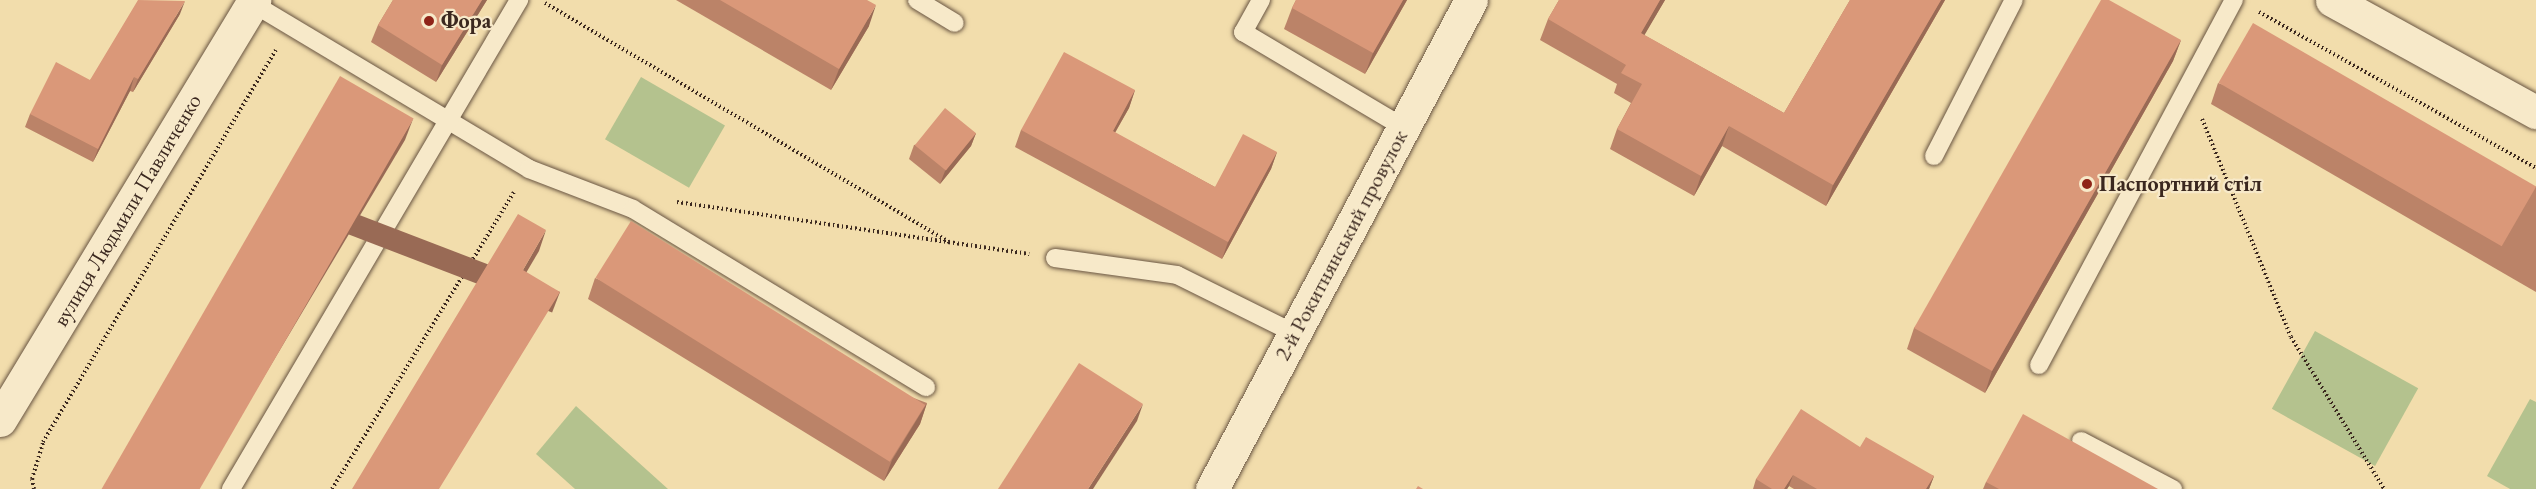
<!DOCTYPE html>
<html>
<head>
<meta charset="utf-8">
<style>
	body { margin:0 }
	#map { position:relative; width:2536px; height:489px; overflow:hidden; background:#f2ddac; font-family:"EB Garamond",serif }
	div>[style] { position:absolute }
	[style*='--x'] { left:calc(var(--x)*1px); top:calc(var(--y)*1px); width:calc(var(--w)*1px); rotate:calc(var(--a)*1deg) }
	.green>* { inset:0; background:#b4c28e; transform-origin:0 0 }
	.path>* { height:4px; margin-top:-2px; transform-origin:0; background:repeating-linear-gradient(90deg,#3b281f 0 1.5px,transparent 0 4.5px) }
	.roads { filter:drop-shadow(0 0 2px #695542) drop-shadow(0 0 2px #695542) }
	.lane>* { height:18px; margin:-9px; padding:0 9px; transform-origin:9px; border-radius:9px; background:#f7e9c9 }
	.street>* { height:33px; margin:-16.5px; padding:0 16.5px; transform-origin:16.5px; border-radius:16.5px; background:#f7e9c9 }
	.secondary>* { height:33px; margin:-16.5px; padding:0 16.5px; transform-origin:16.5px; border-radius:16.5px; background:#f7e9c9 }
	.wall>* { inset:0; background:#bb8368 }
	.shaded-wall>* { inset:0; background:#996a55; transform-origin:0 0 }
	.building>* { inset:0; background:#da9879; transform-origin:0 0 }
	.dots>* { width:16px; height:16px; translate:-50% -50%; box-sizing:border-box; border:3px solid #f7e9c9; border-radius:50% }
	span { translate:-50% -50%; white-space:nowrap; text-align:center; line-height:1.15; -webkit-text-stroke:4.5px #f7e9c9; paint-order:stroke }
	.poi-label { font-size:22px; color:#3b281f; font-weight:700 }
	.left { translate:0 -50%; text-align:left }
	.street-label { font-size:22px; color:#3b281f }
</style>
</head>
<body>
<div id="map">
	<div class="green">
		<i style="left:641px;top:77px;width:97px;height:72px;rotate:30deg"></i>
		<i style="left:2315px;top:331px;width:118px;height:89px;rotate:29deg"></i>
		<i style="clip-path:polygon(2530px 399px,2536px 402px,2536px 489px,2510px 489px,2487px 476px)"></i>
		<i style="clip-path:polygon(576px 406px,668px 489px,575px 489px,536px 454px)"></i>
	</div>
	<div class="path">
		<i style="--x:545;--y:3;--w:469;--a:30.6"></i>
		<i style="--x:2259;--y:12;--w:318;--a:29.4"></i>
		<i style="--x:2202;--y:119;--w:235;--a:67.8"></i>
		<i style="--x:2291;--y:337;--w:178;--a:58.5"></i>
		<i style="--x:677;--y:202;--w:356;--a:8.4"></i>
		<i style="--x:34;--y:489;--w:10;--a:-101"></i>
		<i style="--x:32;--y:479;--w:39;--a:-73"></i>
		<i style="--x:43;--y:442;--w:456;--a:-59.3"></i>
		<i style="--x:332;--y:489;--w:348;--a:-58.5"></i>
	</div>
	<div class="roads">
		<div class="lane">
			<i style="--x:917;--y:0;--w:44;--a:31.2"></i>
			<i style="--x:1261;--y:0;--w:37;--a:119"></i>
			<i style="--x:1243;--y:32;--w:186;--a:30.7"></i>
			<i style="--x:252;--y:3;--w:323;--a:30.9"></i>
			<i style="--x:529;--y:169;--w:111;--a:21"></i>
			<i style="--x:633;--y:209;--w:343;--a:31.3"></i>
			<i style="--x:1934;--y:156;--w:175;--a:-62.9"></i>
			<i style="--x:1055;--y:258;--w:123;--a:7.9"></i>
			<i style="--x:1177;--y:275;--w:131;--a:26.4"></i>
			<i style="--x:2039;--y:365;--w:414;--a:-61.9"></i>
			<i style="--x:2081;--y:441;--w:104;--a:27.6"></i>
			<i style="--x:231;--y:489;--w:568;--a:-59.5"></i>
		</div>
		<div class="street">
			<i style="--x:2332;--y:0;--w:233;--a:28.8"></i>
			<i style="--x:1212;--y:489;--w:553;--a:-62.09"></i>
		</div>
		<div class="secondary">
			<i style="--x:0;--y:420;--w:491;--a:-58.8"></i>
		</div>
	</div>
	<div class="wall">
		<i style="clip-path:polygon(393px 0,487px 0,436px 82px,371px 42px,378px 25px)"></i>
		<i style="clip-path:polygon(676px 0,867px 0,869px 26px,831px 90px)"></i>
		<i style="clip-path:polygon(1296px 0,1407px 0,1365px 74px,1284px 29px,1292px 8px)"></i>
		<i style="clip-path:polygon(1559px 0,1665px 0,1644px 35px,1784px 113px,1850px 0,1945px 0,1826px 206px,1722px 146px,1694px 196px,1610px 149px,1617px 129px,1631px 103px,1614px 93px,1617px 84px,1540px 40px,1548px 19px)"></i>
		<i style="clip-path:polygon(180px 14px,133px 92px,130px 91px,93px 162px,25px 127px,30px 114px,90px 80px)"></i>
		<i style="clip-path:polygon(2181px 40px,2173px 61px,1985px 393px,1907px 349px,1914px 328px)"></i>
		<i style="clip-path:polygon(2218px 83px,2536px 187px,2536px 292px,2211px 104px)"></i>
		<i style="clip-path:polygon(1135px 90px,1129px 108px,1115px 133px,1215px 187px,1277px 152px,1271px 169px,1222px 259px,1015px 147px,1021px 130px)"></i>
		<i style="clip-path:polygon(976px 133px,971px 146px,940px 184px,909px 159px,914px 145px)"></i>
		<i style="clip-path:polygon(595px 278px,927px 403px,920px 424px,884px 481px,588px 299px)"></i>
		<i style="clip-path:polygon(1860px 447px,1934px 476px,1929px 489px,1794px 489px,1789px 486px,1787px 489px,1753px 489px,1756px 479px)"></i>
		<i style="clip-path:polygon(1986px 482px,2158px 489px,1983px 489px)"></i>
	</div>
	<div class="shaded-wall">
		<i style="clip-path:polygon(482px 0,487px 0,436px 82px,442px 65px)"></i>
		<i style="clip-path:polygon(1403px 0,1407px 0,1365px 74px,1373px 53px)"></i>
		<i style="clip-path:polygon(1660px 0,1665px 0,1634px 53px,1641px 33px)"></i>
		<i style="clip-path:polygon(1941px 0,1945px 0,1826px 206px,1833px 185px)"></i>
		<i style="clip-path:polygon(185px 1px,180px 14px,133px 92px,138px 79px)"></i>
		<i style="clip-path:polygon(876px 5px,869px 26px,831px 90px,839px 69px)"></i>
		<i style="clip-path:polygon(2181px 40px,2173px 61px,1985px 393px,1992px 371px)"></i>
		<i style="clip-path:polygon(134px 77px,130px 91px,93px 162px,98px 149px)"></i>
		<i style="clip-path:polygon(1135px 90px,1129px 108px,1106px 148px,1113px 131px)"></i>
		<i style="clip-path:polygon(413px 119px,405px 140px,197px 489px,192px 489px)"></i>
		<i style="clip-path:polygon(1729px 126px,1722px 146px,1694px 196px,1701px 176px)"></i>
		<i style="clip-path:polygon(976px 133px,971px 146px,940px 184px,945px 171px)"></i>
		<i style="clip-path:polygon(1277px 152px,1271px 169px,1222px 259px,1228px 242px)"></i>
		<i style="clip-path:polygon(546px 230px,539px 251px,516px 290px,523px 270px)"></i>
		<i style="left:560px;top:292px;width:22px;height:231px;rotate:111deg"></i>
		<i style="clip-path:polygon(927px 403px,920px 424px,884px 481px,892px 460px)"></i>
		<i style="clip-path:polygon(1143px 404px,1137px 421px,1093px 489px,1088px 489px)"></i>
		<i style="clip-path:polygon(1793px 475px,1789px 486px,1787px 489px,1784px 489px)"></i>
		<i style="clip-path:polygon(1934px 476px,1929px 489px,1926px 489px)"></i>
	</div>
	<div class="building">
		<i style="clip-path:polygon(138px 0,185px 1px,138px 79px,134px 77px,98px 149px,30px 114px,56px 62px,90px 80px)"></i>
		<i style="clip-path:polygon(393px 0,482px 0,442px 65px,378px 25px)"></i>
		<i style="clip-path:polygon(720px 0,867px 0,876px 5px,839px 69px)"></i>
		<i style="clip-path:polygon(1296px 0,1403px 0,1373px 53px,1292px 8px)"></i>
		<i style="clip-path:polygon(1559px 0,1660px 0,1641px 33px,1784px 113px,1850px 0,1941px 0,1833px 185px,1729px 126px,1701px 176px,1617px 129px,1642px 84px,1621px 73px,1626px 65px,1548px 19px)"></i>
		<i style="clip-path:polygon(2101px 0,2109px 0,2181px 40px,1992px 371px,1914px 328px)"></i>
		<i style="left:2253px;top:23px;width:327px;height:69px;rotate:30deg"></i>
		<i style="clip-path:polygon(1064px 52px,1135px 90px,1113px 131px,1215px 187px,1243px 134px,1277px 152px,1228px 242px,1021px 130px)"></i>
		<i style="left:340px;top:76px;width:85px;height:480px;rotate:30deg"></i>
		<i style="left:945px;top:108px;width:40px;height:48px;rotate:39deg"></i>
		<i style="clip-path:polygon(518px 214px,546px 230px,523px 270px,560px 292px,439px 489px,352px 489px)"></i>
		<i style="left:631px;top:221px;width:347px;height:67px;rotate:32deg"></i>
		<i style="clip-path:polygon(1079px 363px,1143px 404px,1088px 489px,998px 489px)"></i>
		<i style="clip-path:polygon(1801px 409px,1860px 447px,1866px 437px,1934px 476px,1926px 489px,1817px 489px,1793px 475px,1784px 489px,1772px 489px,1756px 479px)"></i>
		<i style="clip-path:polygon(2023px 414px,2158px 489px,1999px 489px,1986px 482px)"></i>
		<i style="clip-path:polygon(1418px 486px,1423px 489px,1416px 489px)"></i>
	</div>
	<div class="dots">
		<i style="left:429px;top:21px;background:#8f2418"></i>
		<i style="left:2087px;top:184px;background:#8f2418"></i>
	</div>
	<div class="poi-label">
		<span class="left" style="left:441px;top:21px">Фора</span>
		<span class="left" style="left:2099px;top:184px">Паспортний стіл</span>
	</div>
	<div class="street-label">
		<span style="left:127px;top:210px;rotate:-59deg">вулиця Людмили Павличенко</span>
		<span style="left:1341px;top:245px;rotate:-62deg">2-й Рокитнянський провулок</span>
	</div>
</div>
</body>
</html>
